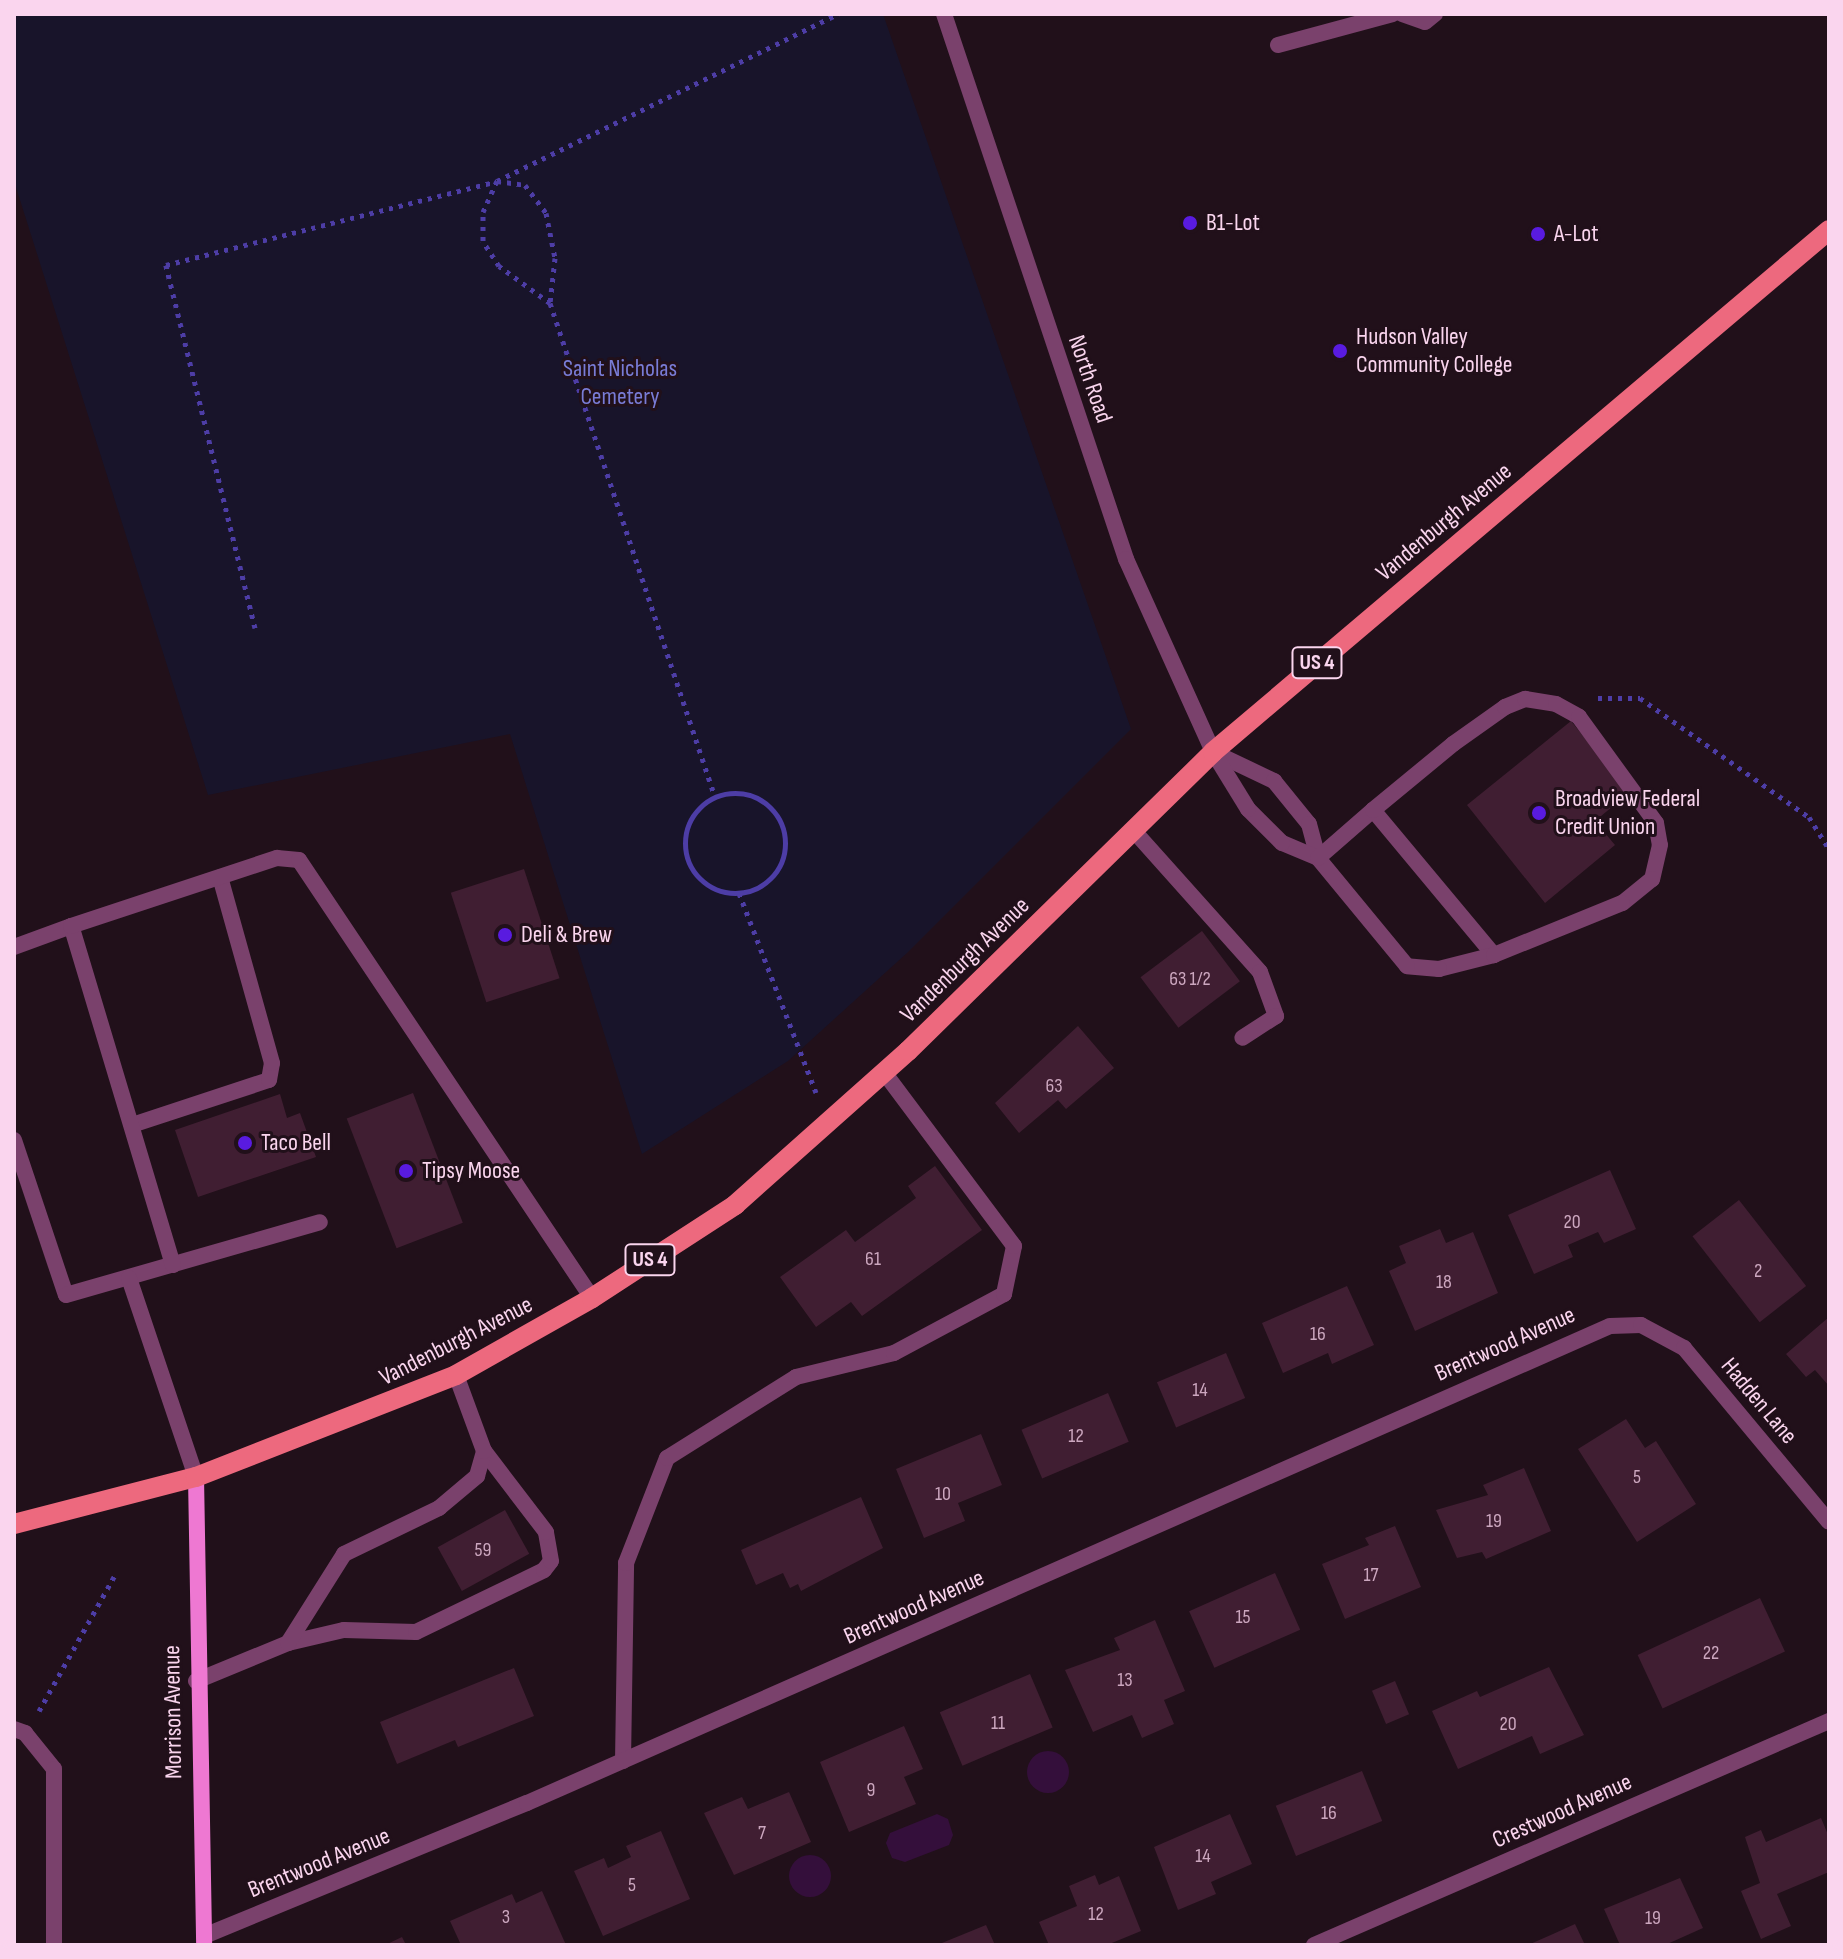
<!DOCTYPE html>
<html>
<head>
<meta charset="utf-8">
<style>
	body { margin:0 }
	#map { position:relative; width:1843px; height:1959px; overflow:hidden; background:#21101a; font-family:"Sofia Sans Condensed",sans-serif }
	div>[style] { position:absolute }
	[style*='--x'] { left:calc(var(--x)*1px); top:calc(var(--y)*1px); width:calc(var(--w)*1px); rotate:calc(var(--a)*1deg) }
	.green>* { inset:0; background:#18142a }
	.water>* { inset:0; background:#340f3b }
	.round { border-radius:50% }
	.building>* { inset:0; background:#401e32; transform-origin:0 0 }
	.path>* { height:5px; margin-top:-2.5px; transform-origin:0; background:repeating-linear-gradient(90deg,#4d3da6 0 4px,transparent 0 10px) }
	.path>.ring { margin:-2.5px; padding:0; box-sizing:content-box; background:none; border:5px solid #4d3da6; border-radius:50% }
	.lane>* { height:16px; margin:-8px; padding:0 8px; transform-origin:8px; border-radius:8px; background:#7a416c }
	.street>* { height:16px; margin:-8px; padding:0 8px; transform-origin:8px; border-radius:8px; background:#7a416c }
	.secondary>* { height:16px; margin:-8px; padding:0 8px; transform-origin:8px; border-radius:8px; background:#ee78d2 }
	.primary>* { height:20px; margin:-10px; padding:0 10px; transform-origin:10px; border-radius:10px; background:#ed697e }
	.dots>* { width:22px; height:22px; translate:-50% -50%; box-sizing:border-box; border:4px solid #21101a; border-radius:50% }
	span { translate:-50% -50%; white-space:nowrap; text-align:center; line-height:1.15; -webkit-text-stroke:6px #21101a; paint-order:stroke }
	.number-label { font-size:20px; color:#cca7bf }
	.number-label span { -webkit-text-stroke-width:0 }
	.shield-label span { padding:2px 6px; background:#21101a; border:2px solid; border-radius:6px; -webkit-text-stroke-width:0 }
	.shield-label { font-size:22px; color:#fad5ee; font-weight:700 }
	.poi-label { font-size:24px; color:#fad5ee }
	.left { translate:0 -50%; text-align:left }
	.park-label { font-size:24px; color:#797cd6 }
	.street-label { font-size:24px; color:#fad5ee }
	.frame { position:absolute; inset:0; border:16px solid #fad5ee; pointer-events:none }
</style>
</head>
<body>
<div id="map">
	<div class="green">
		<i style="clip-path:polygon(14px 14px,883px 14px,1131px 729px,907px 953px,788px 1061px,642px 1154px,510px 734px,208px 795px,14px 181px)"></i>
	</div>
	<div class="water">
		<i class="round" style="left:1027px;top:1751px;width:42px;height:42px"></i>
		<i style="clip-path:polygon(937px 1814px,948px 1819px,953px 1835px,949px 1845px,905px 1862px,892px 1858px,886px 1843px,890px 1833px)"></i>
		<i class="round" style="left:789px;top:1855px;width:42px;height:42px"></i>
	</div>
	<div class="building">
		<i style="clip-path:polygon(1571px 721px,1629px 793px,1595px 821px,1615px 845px,1545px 903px,1467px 805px)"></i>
		<i style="left:524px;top:869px;width:115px;height:77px;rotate:72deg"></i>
		<i style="left:1202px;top:931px;width:63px;height:77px;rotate:53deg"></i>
		<i style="clip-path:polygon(1078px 1026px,1114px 1068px,1066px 1109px,1058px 1100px,1019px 1133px,995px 1103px)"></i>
		<i style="left:413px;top:1093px;width:139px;height:71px;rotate:69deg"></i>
		<i style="clip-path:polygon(280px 1094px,287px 1118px,300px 1113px,316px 1157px,198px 1197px,175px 1130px)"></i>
		<i style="clip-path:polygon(935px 1166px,982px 1230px,862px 1316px,851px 1302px,816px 1327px,780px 1277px,846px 1230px,855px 1242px,916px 1198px,908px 1186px)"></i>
		<i style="clip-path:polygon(1610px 1170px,1636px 1229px,1604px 1243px,1598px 1232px,1568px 1245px,1573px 1257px,1534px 1274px,1508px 1215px)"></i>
		<i style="left:1739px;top:1200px;width:109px;height:59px;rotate:52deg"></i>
		<i style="clip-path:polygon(1440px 1229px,1446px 1243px,1473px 1232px,1498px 1293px,1415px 1331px,1389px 1271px,1406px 1263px,1399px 1246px)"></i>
		<i style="clip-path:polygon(1347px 1286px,1374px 1345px,1332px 1364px,1328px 1353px,1283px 1373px,1262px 1323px)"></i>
		<i style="clip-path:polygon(1829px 1317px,1829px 1386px,1815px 1370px,1806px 1377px,1786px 1354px)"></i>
		<i style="left:1226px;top:1353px;width:49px;height:75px;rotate:67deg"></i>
		<i style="left:1108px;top:1393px;width:53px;height:94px;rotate:67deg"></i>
		<i style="clip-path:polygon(1626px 1419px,1645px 1448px,1656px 1441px,1696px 1504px,1637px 1542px,1578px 1449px)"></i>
		<i style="clip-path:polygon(981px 1434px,1002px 1485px,958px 1503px,965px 1521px,924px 1538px,896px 1469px)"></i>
		<i style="clip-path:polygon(1524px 1468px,1551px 1531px,1486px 1559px,1482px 1552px,1457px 1558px,1436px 1510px,1488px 1495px,1483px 1485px)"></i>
		<i style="clip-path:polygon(861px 1497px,883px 1548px,801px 1591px,798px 1584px,790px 1588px,783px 1573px,756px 1585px,741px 1550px)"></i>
		<i style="left:505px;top:1510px;width:50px;height:77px;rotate:61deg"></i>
		<i style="clip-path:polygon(1395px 1526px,1421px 1587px,1345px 1619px,1322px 1564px,1369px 1545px,1365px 1538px)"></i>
		<i style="left:1275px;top:1573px;width:62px;height:94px;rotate:66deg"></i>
		<i style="left:1760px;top:1598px;width:59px;height:135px;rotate:65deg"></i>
		<i style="clip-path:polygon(1155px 1620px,1185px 1691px,1164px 1700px,1174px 1724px,1142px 1738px,1132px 1715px,1093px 1732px,1065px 1670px,1120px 1650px,1114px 1638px)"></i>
		<i style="clip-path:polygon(1549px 1667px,1584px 1735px,1540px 1754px,1532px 1736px,1458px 1769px,1432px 1711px,1477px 1691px,1480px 1697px)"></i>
		<i style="clip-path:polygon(514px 1668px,534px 1716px,458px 1747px,455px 1740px,397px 1764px,380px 1722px)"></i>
		<i style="left:1030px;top:1674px;width:58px;height:98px;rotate:67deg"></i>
		<i style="left:1395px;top:1681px;width:36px;height:25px;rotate:67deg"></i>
		<i style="clip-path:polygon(904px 1726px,923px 1769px,904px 1777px,916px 1804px,849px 1832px,820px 1762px)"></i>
		<i style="left:1362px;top:1771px;width:54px;height:93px;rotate:68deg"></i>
		<i style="clip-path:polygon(789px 1792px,811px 1842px,734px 1875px,704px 1813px,742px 1797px,748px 1809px)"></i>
		<i style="clip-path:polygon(1230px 1814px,1252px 1864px,1211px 1882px,1216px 1894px,1178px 1910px,1154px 1847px)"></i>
		<i style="clip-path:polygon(1821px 1818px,1829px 1837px,1829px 1872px,1777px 1894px,1791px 1926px,1761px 1939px,1741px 1891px,1760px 1883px,1745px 1837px,1761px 1830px,1766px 1842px)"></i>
		<i style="clip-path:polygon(661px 1831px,690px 1899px,603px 1936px,574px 1871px,604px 1858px,608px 1868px,631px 1857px,626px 1846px)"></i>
		<i style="clip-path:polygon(1095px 1875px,1099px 1885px,1119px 1876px,1141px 1931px,1107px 1945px,1049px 1945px,1039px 1922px,1077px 1906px,1069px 1886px)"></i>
		<i style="clip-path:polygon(1680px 1878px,1703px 1928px,1665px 1945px,1620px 1945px,1604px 1909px)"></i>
		<i style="clip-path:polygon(542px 1891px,566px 1945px,461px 1945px,450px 1921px,512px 1894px,516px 1903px)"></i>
		<i style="clip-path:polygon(1575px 1924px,1585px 1945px,1528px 1945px,1553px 1934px)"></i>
		<i style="clip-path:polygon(986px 1925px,995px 1945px,937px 1945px)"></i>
		<i style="clip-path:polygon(402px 1937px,406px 1945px,385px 1945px)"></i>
	</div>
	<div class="path">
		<i style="--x:550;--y:303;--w:63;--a:-144"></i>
		<i style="--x:499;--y:266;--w:30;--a:-123"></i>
		<i style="--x:483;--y:241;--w:29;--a:-90"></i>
		<i style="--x:483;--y:212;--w:34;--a:-66"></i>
		<i style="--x:497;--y:181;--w:28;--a:8"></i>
		<i style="--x:525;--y:185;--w:35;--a:53"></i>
		<i style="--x:546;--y:213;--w:46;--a:78.7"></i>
		<i style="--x:555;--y:258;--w:45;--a:96.3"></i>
		<i style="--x:550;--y:303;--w:521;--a:71.53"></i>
		<i style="--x:255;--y:628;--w:374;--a:-103.8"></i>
		<i style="--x:166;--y:265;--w:341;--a:-14.2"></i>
		<i style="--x:497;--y:181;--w:380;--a:-26.1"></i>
		<i style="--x:1598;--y:698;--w:42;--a:0"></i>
		<i style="--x:1640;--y:698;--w:207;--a:35.2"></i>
		<i style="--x:1809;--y:817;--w:38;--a:58"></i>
		<i class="ring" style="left:685px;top:793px;width:95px;height:95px"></i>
		<i style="--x:739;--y:893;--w:214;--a:68.9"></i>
		<i style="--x:39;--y:1711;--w:154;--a:-60.8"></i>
	</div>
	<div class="lane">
		<i style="--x:1402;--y:14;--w:24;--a:19"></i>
		<i style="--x:1425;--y:22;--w:13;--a:-39"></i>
		<i style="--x:1278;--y:45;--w:119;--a:-15.1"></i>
		<i style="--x:1213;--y:752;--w:68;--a:25.4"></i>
		<i style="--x:1274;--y:781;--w:55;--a:50.9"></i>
		<i style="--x:1309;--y:824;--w:35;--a:75"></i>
		<i style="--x:1318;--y:858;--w:39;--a:-157"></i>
		<i style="--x:1282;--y:843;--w:48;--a:-135"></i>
		<i style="--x:1248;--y:809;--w:67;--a:-121.6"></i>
		<i style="--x:1373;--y:810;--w:189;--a:50.2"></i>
		<i style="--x:1494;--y:955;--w:57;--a:165.7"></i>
		<i style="--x:1439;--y:969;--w:32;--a:-175"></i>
		<i style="--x:1407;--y:966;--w:140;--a:-129.5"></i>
		<i style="--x:1318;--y:858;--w:73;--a:-41.1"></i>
		<i style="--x:1373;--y:810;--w:104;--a:-39.5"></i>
		<i style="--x:1453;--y:744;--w:64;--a:-35.4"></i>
		<i style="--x:1505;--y:707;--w:22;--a:-22"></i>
		<i style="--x:1525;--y:699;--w:31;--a:9"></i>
		<i style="--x:1556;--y:704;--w:26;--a:29"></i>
		<i style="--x:1579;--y:717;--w:131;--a:54"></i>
		<i style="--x:1656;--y:823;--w:22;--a:80"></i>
		<i style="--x:1660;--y:845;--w:35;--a:103"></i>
		<i style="--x:1652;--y:879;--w:38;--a:141"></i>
		<i style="--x:1622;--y:903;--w:138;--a:157.9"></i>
		<i style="--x:1134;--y:831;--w:189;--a:48.2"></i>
		<i style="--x:1260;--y:972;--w:47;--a:70"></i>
		<i style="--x:1276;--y:1016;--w:40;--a:147.1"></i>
		<i style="--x:14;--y:947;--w:61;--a:-20.2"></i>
		<i style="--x:132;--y:1125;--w:144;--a:-18.2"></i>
		<i style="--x:269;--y:1080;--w:17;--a:-80"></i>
		<i style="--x:272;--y:1063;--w:193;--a:-105.6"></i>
		<i style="--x:14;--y:1140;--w:163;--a:71.5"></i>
		<i style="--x:66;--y:1295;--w:264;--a:-16"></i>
		<i style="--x:173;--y:1265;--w:354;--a:-106.7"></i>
		<i style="--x:71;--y:926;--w:217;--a:-18.3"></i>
		<i style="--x:277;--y:858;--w:22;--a:5"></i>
		<i style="--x:299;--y:860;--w:527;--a:56.22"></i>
		<i style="--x:129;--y:1278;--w:210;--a:71.4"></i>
		<i style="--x:288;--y:1643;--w:57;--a:-13.1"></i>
		<i style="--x:344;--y:1630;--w:72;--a:1.6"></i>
		<i style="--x:416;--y:1632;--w:142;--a:-25.8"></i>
		<i style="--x:544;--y:1570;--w:11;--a:-52"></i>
		<i style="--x:551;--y:1561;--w:29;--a:-100"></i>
		<i style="--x:546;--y:1532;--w:102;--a:-127.4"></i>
		<i style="--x:196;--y:1681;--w:100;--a:-22.4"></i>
		<i style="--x:288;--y:1643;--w:105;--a:-57.8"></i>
		<i style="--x:344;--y:1554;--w:106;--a:-25.8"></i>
		<i style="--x:439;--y:1508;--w:50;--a:-40.1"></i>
		<i style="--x:477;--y:1476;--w:26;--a:-74"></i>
		<i style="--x:484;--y:1451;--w:81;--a:-110.2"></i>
		<i style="--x:14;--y:1729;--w:12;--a:20"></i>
		<i style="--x:25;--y:1733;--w:46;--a:51.1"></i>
		<i style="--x:54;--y:1769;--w:176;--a:90"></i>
		<i style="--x:623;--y:1761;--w:198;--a:-89.1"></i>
		<i style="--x:626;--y:1563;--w:113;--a:-68.7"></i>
		<i style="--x:667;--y:1458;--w:152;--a:-32.1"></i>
		<i style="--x:796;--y:1377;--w:101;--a:-13.8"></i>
		<i style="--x:894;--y:1353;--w:125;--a:-28.2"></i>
		<i style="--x:1004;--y:1294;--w:49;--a:-78.2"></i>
		<i style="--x:1014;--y:1246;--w:217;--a:-126.8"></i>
	</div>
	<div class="street">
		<i style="--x:944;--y:14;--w:575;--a:71.53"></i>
		<i style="--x:1126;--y:559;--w:212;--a:65.7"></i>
		<i style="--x:204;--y:1936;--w:349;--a:-22.4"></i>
		<i style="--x:527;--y:1803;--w:1183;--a:-23.77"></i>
		<i style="--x:1610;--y:1326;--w:31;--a:-2"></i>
		<i style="--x:1641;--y:1325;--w:49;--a:28.1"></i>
		<i style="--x:1684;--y:1348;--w:226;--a:50.2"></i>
		<i style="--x:1314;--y:1945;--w:562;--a:-23.51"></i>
	</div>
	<div class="secondary">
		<i style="--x:196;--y:1477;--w:468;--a:89"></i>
	</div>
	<div class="primary">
		<i style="--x:14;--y:1524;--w:188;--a:-14.5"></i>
		<i style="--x:196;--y:1477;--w:279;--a:-21.4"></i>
		<i style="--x:456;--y:1375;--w:156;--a:-29.5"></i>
		<i style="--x:592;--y:1298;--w:171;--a:-33"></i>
		<i style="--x:735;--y:1205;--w:232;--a:-41.7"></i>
		<i style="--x:908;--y:1051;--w:427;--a:-44.4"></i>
		<i style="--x:1213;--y:752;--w:807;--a:-40.28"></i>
	</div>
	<div class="dots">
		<i style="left:1190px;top:223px;background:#591be0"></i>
		<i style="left:1538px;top:234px;background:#591be0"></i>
		<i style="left:1340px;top:351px;background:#591be0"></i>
		<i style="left:1539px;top:813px;background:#591be0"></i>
		<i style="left:505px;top:935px;background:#591be0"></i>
		<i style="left:245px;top:1143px;background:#591be0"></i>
		<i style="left:406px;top:1171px;background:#591be0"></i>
	</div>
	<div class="number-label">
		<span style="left:1190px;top:979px">63 1/2</span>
		<span style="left:1054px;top:1086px">63</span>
		<span style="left:1572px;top:1222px">20</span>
		<span style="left:873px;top:1259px">61</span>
		<span style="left:1758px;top:1271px">2</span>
		<span style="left:1444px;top:1282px">18</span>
		<span style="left:1318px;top:1334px">16</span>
		<span style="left:1200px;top:1390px">14</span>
		<span style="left:1076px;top:1436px">12</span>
		<span style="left:1637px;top:1477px">5</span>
		<span style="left:943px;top:1494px">10</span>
		<span style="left:1494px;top:1521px">19</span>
		<span style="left:483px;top:1550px">59</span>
		<span style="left:1371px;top:1575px">17</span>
		<span style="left:1243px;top:1617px">15</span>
		<span style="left:1711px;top:1653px">22</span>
		<span style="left:1125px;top:1680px">13</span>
		<span style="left:998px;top:1723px">11</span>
		<span style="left:1508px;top:1724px">20</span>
		<span style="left:871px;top:1790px">9</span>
		<span style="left:1329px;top:1813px">16</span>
		<span style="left:762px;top:1833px">7</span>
		<span style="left:1203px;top:1856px">14</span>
		<span style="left:632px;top:1885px">5</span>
		<span style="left:1096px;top:1914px">12</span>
		<span style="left:506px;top:1917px">3</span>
		<span style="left:1653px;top:1918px">19</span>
	</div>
	<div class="shield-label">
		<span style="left:1317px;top:663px">US 4</span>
		<span style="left:650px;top:1260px">US 4</span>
	</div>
	<div class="poi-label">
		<span class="left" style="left:1206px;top:223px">B1-Lot</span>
		<span class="left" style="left:1554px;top:234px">A-Lot</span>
		<span class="left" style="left:1356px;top:351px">Hudson Valley<br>Community College</span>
		<span class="left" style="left:1555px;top:813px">Broadview Federal<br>Credit Union</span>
		<span class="left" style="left:521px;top:935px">Deli &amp; Brew</span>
		<span class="left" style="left:261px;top:1143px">Taco Bell</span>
		<span class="left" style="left:422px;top:1171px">Tipsy Moose</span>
	</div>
	<div class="park-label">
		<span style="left:620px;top:383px">Saint Nicholas<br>Cemetery</span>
	</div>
	<div class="street-label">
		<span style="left:1090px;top:379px;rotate:71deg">North Road</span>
		<span style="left:1444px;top:522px;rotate:-40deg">Vandenburgh Avenue</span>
		<span style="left:965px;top:960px;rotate:-44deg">Vandenburgh Avenue</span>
		<span style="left:456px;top:1341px;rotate:-27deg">Vandenburgh Avenue</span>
		<span style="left:1505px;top:1344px;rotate:-24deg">Brentwood Avenue</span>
		<span style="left:1759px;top:1401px;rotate:50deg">Hadden Lane</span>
		<span style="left:914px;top:1607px;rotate:-24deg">Brentwood Avenue</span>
		<span style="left:173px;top:1712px;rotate:-91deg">Morrison Avenue</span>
		<span style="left:1562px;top:1811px;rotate:-24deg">Crestwood Avenue</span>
		<span style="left:319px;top:1863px;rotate:-22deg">Brentwood Avenue</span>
	</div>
	<div class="frame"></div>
</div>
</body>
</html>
